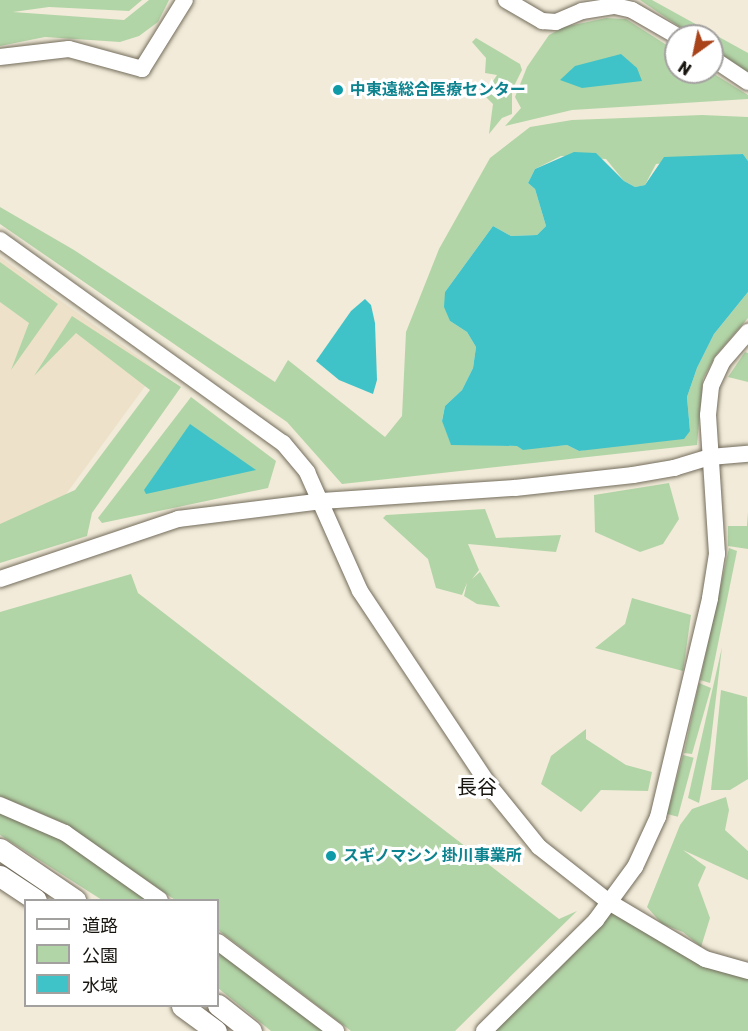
<!DOCTYPE html>
<html>
<head>
<meta charset="utf-8">
<style>
	body { margin:0 }
	#map { position:relative; width:748px; height:1031px; overflow:hidden; background:#f2ebd9; font-family:Rubik,"Noto Sans JP",sans-serif }
	div>[style] { position:absolute }
	[style*='--x'] { left:calc(var(--x)*1px); top:calc(var(--y)*1px); width:calc(var(--w)*1px); rotate:calc(var(--a)*1deg) }
	.built>* { inset:0; background:#ede2c9 }
	.green>* { inset:0; background:#b2d5a7; transform-origin:0 0 }
	.water>* { inset:0; background:#40c3c8 }
	.roads { filter:drop-shadow(0 0 2px #736c5c) drop-shadow(0 0 2px #736c5c) }
	.secondary>* { height:16px; margin:-8px; padding:0 8px; transform-origin:8px; border-radius:8px; background:#fff }
	.highway>* { height:21px; margin:-10.5px; padding:0 10.5px; transform-origin:10.5px; border-radius:10.5px; background:#fff }
	.dots>* { width:16px; height:16px; translate:-50% -50%; box-sizing:border-box; border:3px solid #fff; border-radius:50% }
	span { translate:-50% -50%; white-space:nowrap; text-align:center; line-height:1.15; -webkit-text-stroke:6px #fff; paint-order:stroke }
	.culture-label { font-size:16px; color:#0d838f; font-weight:700 }
	.left { translate:0 -50%; text-align:left }
	.quarter-label { font-size:20px; color:#18150f }
	.legend { position:absolute; left:24px; top:899px; width:195px; height:108px; box-sizing:border-box; background:#fff; border:2px solid #a3a19f; margin:0; padding:8px 10px; list-style:none; font-size:18px; color:#18150f }
	.legend li { display:flex; align-items:center; gap:12px; height:30px }
	.legend b { width:30px; border:2px solid #a3a19f }
	.north { position:absolute; left:664px; top:24px; width:60px; height:60px; box-sizing:border-box; background:#fff; border:2px solid #a3a19f; border-radius:50%; rotate:213deg; font-size:16px; font-weight:700; line-height:24px; text-align:center; color:#18150f }
	.north::after { content:''; display:block; margin:auto; width:21px; height:27px; background:#a9431a; clip-path:polygon(50% 0,100% 100%,50% 72%,0 100%) }
</style>
</head>
<body>
<div id="map">
	<div class="built">
		<i style="clip-path:polygon(0 257px,157px 370px,64px 497px,0 527px)"></i>
	</div>
	<div class="green">
		<i style="clip-path:polygon(0 0,142px 0,129px 11px,49px 7px,13px 12px,124px 20px,149px 0,169px 0,158px 22px,139px 36px,120px 42px,45px 37px,0 46px)"></i>
		<i style="clip-path:polygon(640px 0,652px 0,748px 53px,748px 72px,712px 48px,712px 36px,693px 36px)"></i>
		<i style="clip-path:polygon(606px 18px,626px 19px,676px 51px,676px 72px,711px 72px,748px 95px,748px 99px,572px 110px,505px 126px,521px 108px,515px 97px,527px 67px,549px 35px,564px 27px)"></i>
		<i style="clip-path:polygon(476px 38px,520px 64px,522px 70px,512px 90px,512px 114px,502px 118px,489px 134px,493px 104px,484px 95px,497px 75px,485px 73px,486px 58px,472px 42px)"></i>
		<i style="clip-path:polygon(702px 115px,748px 117px,748px 161px,743px 154px,656px 164px,645px 185px,635px 187px,624px 181px,606px 159px,561px 156px,535px 169px,528px 183px,535px 189px,546px 226px,537px 235px,511px 236px,493px 226px,445px 292px,450px 321px,467px 332px,476px 347px,473px 368px,462px 390px,445px 406px,442px 420px,451px 444px,518px 446px,523px 449px,567px 445px,579px 451px,690px 431px,687px 397px,697px 368px,714px 334px,748px 292px,748px 318px,716px 355px,703px 379px,697px 445px,342px 484px,287px 422px,0 224px,0 207px,74px 250px,275px 382px,288px 360px,385px 437px,402px 416px,406px 332px,439px 249px,490px 158px,530px 127px,572px 120px)"></i>
		<i style="clip-path:polygon(0 262px,58px 304px,11px 370px,29px 323px,0 302px)"></i>
		<i style="clip-path:polygon(72px 316px,181px 387px,92px 513px,87px 536px,0 563px,0 524px,75px 490px,150px 390px,76px 333px,34px 376px)"></i>
		<i style="clip-path:polygon(745px 352px,748px 353px,748px 382px,728px 377px)"></i>
		<i style="clip-path:polygon(191px 397px,276px 461px,268px 488px,102px 523px,98px 518px)"></i>
		<i style="clip-path:polygon(669px 483px,679px 519px,663px 544px,640px 552px,595px 532px,594px 495px)"></i>
		<i style="clip-path:polygon(485px 509px,496px 538px,561px 535px,556px 552px,468px 544px,479px 570px,472px 579px,480px 572px,500px 607px,477px 604px,464px 596px,467px 583px,462px 595px,436px 588px,428px 559px,383px 518px,386px 515px)"></i>
		<i style="clip-path:polygon(748px 512px,748px 549px,728px 546px,728px 526px,747px 526px)"></i>
		<i style="clip-path:polygon(729px 548px,737px 551px,710px 683px,700px 680px)"></i>
		<i style="clip-path:polygon(131px 574px,138px 593px,559px 919px,577px 911px,455px 1031px,351px 1031px,218px 930px,218px 900px,175px 900px,66px 824px,0 796px,0 612px)"></i>
		<i style="clip-path:polygon(632px 598px,691px 615px,683px 671px,595px 648px,625px 624px)"></i>
		<i style="clip-path:polygon(722px 647px,710px 748px,699px 803px,688px 798px)"></i>
		<i style="clip-path:polygon(699px 683px,711px 688px,692px 754px,684px 753px)"></i>
		<i style="clip-path:polygon(721px 690px,747px 697px,748px 779px,730px 790px,711px 790px)"></i>
		<i style="clip-path:polygon(586px 729px,586px 739px,626px 765px,652px 772px,648px 791px,601px 790px,581px 812px,541px 784px,551px 756px)"></i>
		<i style="left:683px;top:755px;width:11px;height:61px;rotate:15deg"></i>
		<i style="clip-path:polygon(726px 797px,729px 810px,725px 830px,748px 851px,748px 880px,683px 850px,706px 867px,698px 885px,710px 918px,701px 947px,683px 932px,662px 924px,647px 907px,680px 825px,692px 809px)"></i>
		<i style="clip-path:polygon(0 812px,62px 838px,148px 900px,102px 900px,0 835px)"></i>
		<i style="clip-path:polygon(611px 908px,748px 976px,748px 1031px,493px 1031px)"></i>
		<i style="clip-path:polygon(218px 950px,329px 1031px,271px 1031px,218px 988px)"></i>
	</div>
	<div class="water">
		<i style="clip-path:polygon(621px 54px,637px 68px,642px 81px,582px 88px,560px 80px,575px 66px)"></i>
		<i style="clip-path:polygon(574px 152px,596px 153px,624px 181px,635px 187px,645px 185px,664px 157px,743px 154px,748px 161px,748px 292px,714px 334px,697px 368px,687px 397px,690px 431px,684px 439px,579px 451px,567px 445px,523px 450px,517px 446px,451px 445px,442px 421px,445px 406px,462px 390px,473px 368px,476px 347px,467px 332px,450px 321px,444px 307px,445px 292px,493px 226px,511px 236px,537px 235px,546px 226px,535px 189px,528px 183px,535px 169px)"></i>
		<i style="clip-path:polygon(365px 299px,371px 305px,375px 323px,377px 380px,373px 394px,339px 380px,316px 361px,351px 311px)"></i>
		<i style="clip-path:polygon(190px 424px,256px 470px,146px 494px,144px 490px)"></i>
	</div>
	<div class="roads">
		<div class="secondary">
			<i style="--x:506;--y:0;--w:42;--a:30.3"></i>
			<i style="--x:542;--y:21;--w:14;--a:4"></i>
			<i style="--x:556;--y:22;--w:28;--a:-23"></i>
			<i style="--x:582;--y:11;--w:33;--a:-9"></i>
			<i style="--x:615;--y:6;--w:17;--a:13"></i>
			<i style="--x:632;--y:10;--w:52;--a:30"></i>
			<i style="--x:0;--y:57;--w:69;--a:-6.6"></i>
			<i style="--x:69;--y:49;--w:76;--a:15.3"></i>
			<i style="--x:142;--y:69;--w:81;--a:-58.1"></i>
			<i style="--x:712;--y:58;--w:43;--a:33.7"></i>
			<i style="--x:0;--y:240;--w:348;--a:35.7"></i>
			<i style="--x:283;--y:443;--w:38;--a:50"></i>
			<i style="--x:307;--y:472;--w:130;--a:66"></i>
			<i style="--x:360;--y:591;--w:232;--a:56.4"></i>
			<i style="--x:488;--y:784;--w:81;--a:51"></i>
			<i style="--x:539;--y:847;--w:89;--a:38.2"></i>
			<i style="--x:609;--y:902;--w:112;--a:30.7"></i>
			<i style="--x:705;--y:959;--w:45;--a:15.6"></i>
			<i style="--x:0;--y:579;--w:188;--a:-18.6"></i>
			<i style="--x:178;--y:519;--w:145;--a:-7.1"></i>
			<i style="--x:322;--y:501;--w:193;--a:-3.9"></i>
			<i style="--x:515;--y:488;--w:119;--a:-6.3"></i>
			<i style="--x:633;--y:475;--w:42;--a:-9.7"></i>
			<i style="--x:674;--y:468;--w:38;--a:-17"></i>
			<i style="--x:710;--y:457;--w:38;--a:-5"></i>
			<i style="--x:0;--y:805;--w:71;--a:23.3"></i>
			<i style="--x:65;--y:833;--w:116;--a:35.2"></i>
			<i style="--x:218;--y:942;--w:148;--a:37"></i>
			<i style="--x:484;--y:1031;--w:158;--a:-44.7"></i>
			<i style="--x:596;--y:920;--w:66;--a:-53.7"></i>
			<i style="--x:635;--y:867;--w:55;--a:-65.3"></i>
			<i style="--x:658;--y:817;--w:225;--a:-76.6"></i>
			<i style="--x:710;--y:598;--w:45;--a:-81"></i>
			<i style="--x:717;--y:554;--w:139;--a:-93.7"></i>
			<i style="--x:708;--y:415;--w:29;--a:-84"></i>
			<i style="--x:711;--y:386;--w:26;--a:-65"></i>
			<i style="--x:722;--y:362;--w:40;--a:-49"></i>
		</div>
		<div class="highway">
			<i style="--x:0;--y:849;--w:91;--a:34.2"></i>
			<i style="--x:0;--y:876;--w:43;--a:33.7"></i>
			<i style="--x:218;--y:1005;--w:42;--a:38.2"></i>
			<i style="--x:182;--y:1006;--w:42;--a:36.3"></i>
		</div>
	</div>
	<div class="dots">
		<i style="left:338px;top:90px;background:#0f9aa8"></i>
		<i style="left:331px;top:856px;background:#0f9aa8"></i>
	</div>
	<div class="culture-label">
		<span class="left" style="left:350px;top:90px">中東遠総合医療センター</span>
		<span class="left" style="left:343px;top:856px">スギノマシン 掛川事業所</span>
	</div>
	<div class="quarter-label">
		<span style="left:477px;top:787px">長谷</span>
	</div>
	<ul class="legend">
	<li><b style="height:8px;background:#fff"></b>道路</li>
	<li><b style="height:16px;background:#b2d5a7"></b>公園</li>
	<li><b style="height:16px;background:#40c3c8"></b>水域</li>
	</ul>
	<div class="north">N</div>
</div>
</body>
</html>
